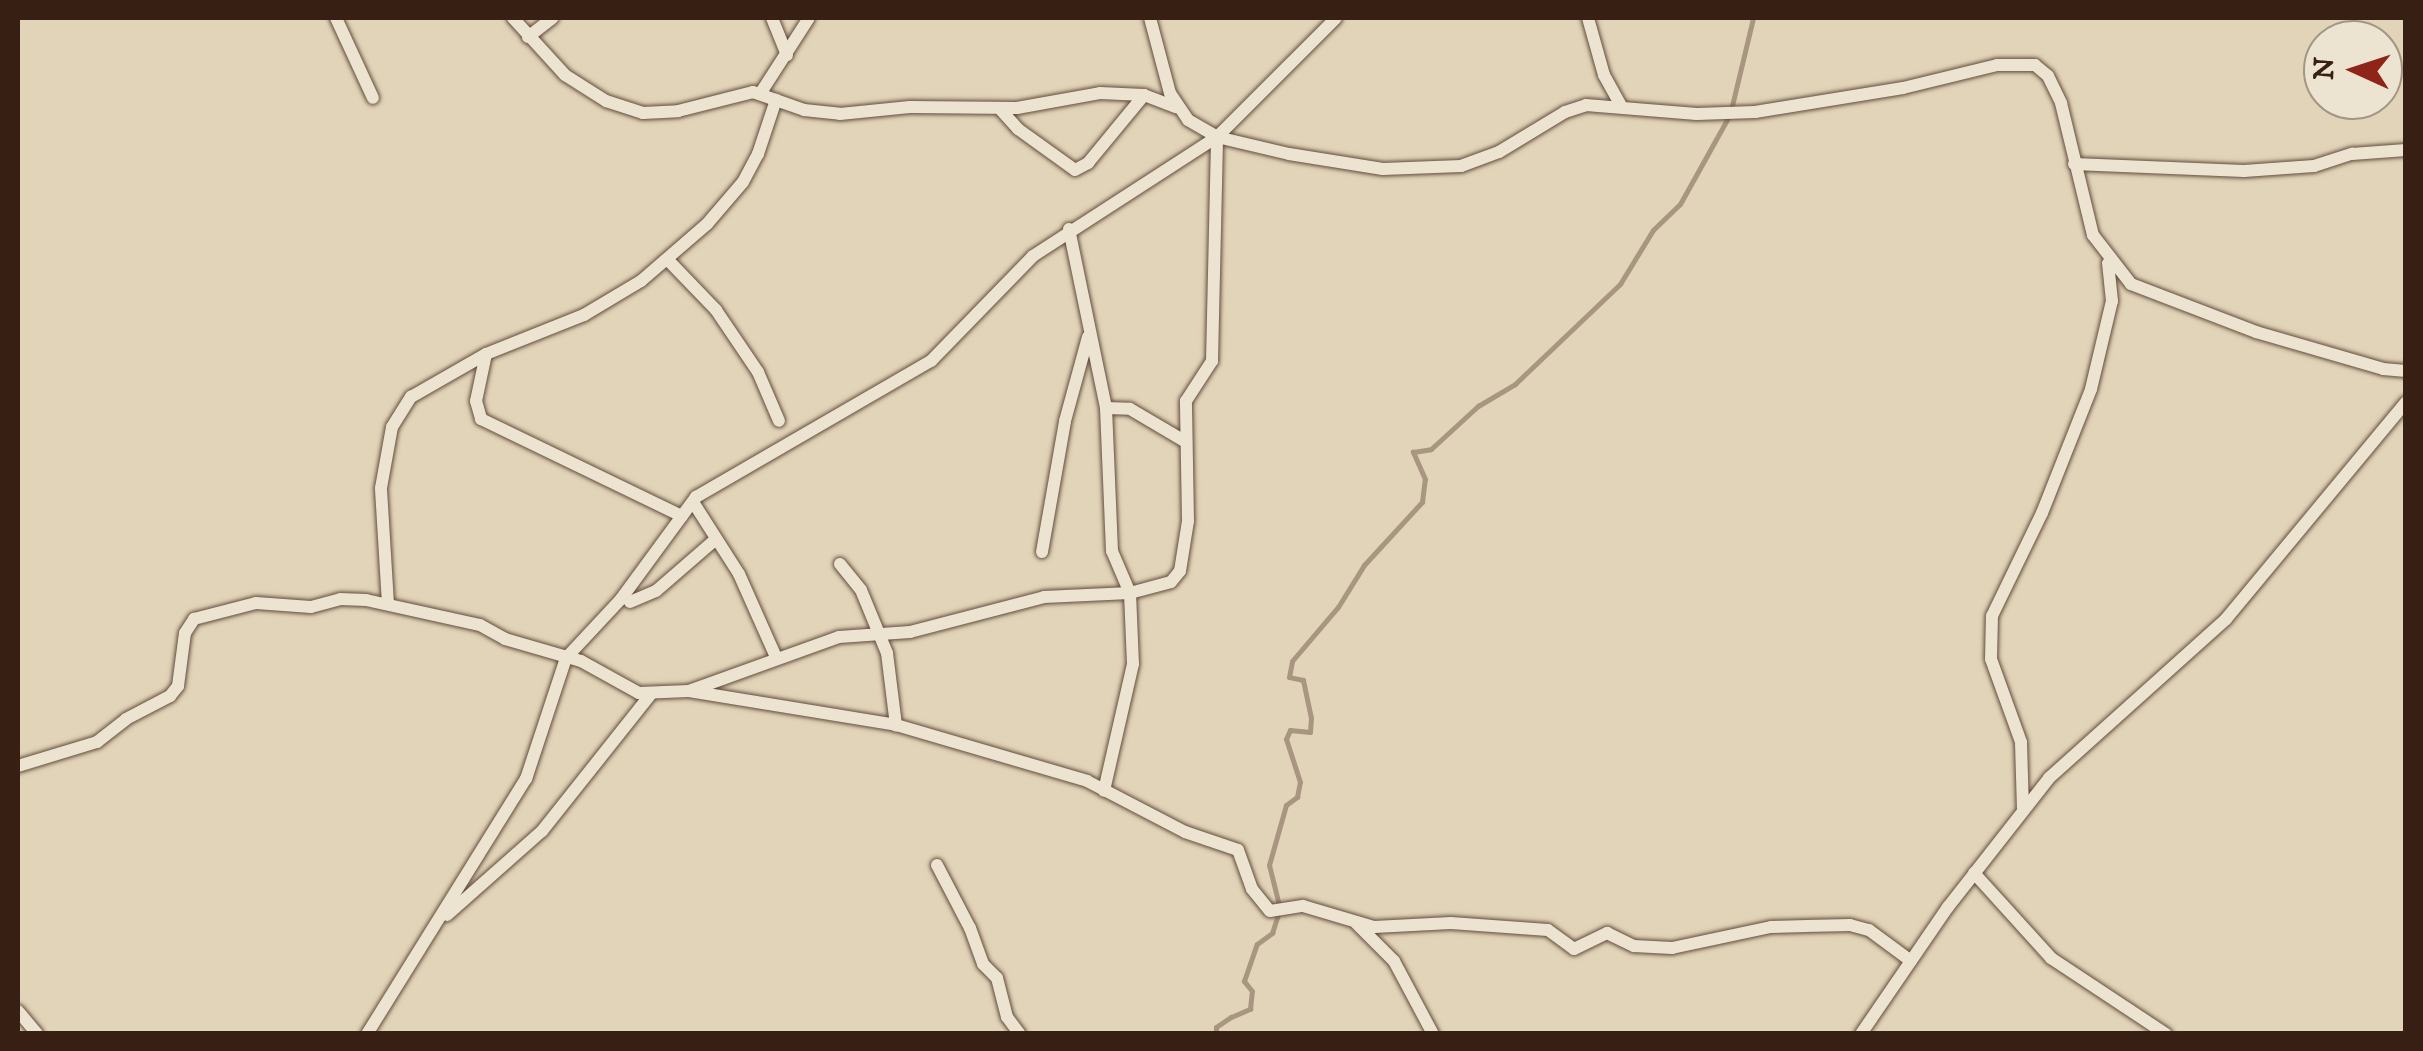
<!DOCTYPE html>
<html>
<head>
<meta charset="utf-8">
<style>
	body { margin:0 }
	#map { position:relative; width:2423px; height:1051px; overflow:hidden; background:#e2d4b8; font-family:"IM FELL DW Pica",serif }
	div>[style] { position:absolute }
	[style*='--x'] { left:calc(var(--x)*1px); top:calc(var(--y)*1px); width:calc(var(--w)*1px); rotate:calc(var(--a)*1deg) }
	.stream>* { height:5px; margin:-2.5px; padding:0 2.5px; transform-origin:2.5px; border-radius:2.5px; background:#a89680 }
	.roads { filter:drop-shadow(0 0 2px #624c3d) drop-shadow(0 0 2px #624c3d) }
	.street>* { height:12px; margin:-6px; padding:0 6px; transform-origin:6px; border-radius:6px; background:#ece3d1 }
	span { translate:-50% -50%; white-space:nowrap; text-align:center; line-height:1.15; -webkit-text-stroke:10px #ece3d1; paint-order:stroke }
	.frame { position:absolute; inset:0; border:20px solid #381f14; pointer-events:none }
	.north { position:absolute; left:2303px; top:20px; width:100px; height:100px; box-sizing:border-box; background:#ece3d1; border:2px solid #a49585; border-radius:50%; rotate:273deg; font-size:28px; font-weight:700; line-height:40px; text-align:center; color:#381f14 }
	.north::after { content:''; display:block; margin:auto; width:35px; height:45px; background:#8f2418; clip-path:polygon(50% 0,100% 100%,50% 72%,0 100%) }
</style>
</head>
<body>
<div id="map">
	<div class="stream">
		<i style="--x:1216;--y:1034;--w:7;--a:-90"></i>
		<i style="--x:1216;--y:1027;--w:18;--a:-34"></i>
		<i style="--x:1231;--y:1017;--w:21;--a:-23"></i>
		<i style="--x:1250;--y:1009;--w:18;--a:-84"></i>
		<i style="--x:1252;--y:991;--w:13;--a:-129"></i>
		<i style="--x:1244;--y:981;--w:39;--a:-71"></i>
		<i style="--x:1257;--y:944;--w:19;--a:-36"></i>
		<i style="--x:1272;--y:933;--w:25;--a:-72"></i>
		<i style="--x:1280;--y:909;--w:45;--a:-104"></i>
		<i style="--x:1269;--y:865;--w:62;--a:-74.2"></i>
		<i style="--x:1286;--y:805;--w:14;--a:-36"></i>
		<i style="--x:1297;--y:797;--w:15;--a:-79"></i>
		<i style="--x:1300;--y:782;--w:45;--a:-108"></i>
		<i style="--x:1286;--y:739;--w:10;--a:-66"></i>
		<i style="--x:1290;--y:730;--w:20;--a:6"></i>
		<i style="--x:1310;--y:732;--w:14;--a:-86"></i>
		<i style="--x:1311;--y:718;--w:39;--a:-102"></i>
		<i style="--x:1303;--y:680;--w:14;--a:-168"></i>
		<i style="--x:1289;--y:677;--w:16;--a:-79"></i>
		<i style="--x:1292;--y:661;--w:71;--a:-49.6"></i>
		<i style="--x:1338;--y:607;--w:49;--a:-58.2"></i>
		<i style="--x:1364;--y:565;--w:86;--a:-47.4"></i>
		<i style="--x:1422;--y:502;--w:23;--a:-83"></i>
		<i style="--x:1425;--y:479;--w:30;--a:-114"></i>
		<i style="--x:1413;--y:452;--w:18;--a:-9"></i>
		<i style="--x:1431;--y:449;--w:64;--a:-42.5"></i>
		<i style="--x:1478;--y:406;--w:43;--a:-30.7"></i>
		<i style="--x:1515;--y:384;--w:145;--a:-43.6"></i>
		<i style="--x:1620;--y:284;--w:63;--a:-58.6"></i>
		<i style="--x:1653;--y:230;--w:37;--a:-44"></i>
		<i style="--x:1680;--y:204;--w:103;--a:-60.9"></i>
		<i style="--x:1730;--y:114;--w:99;--a:-76.5"></i>
	</div>
	<div class="roads">
		<div class="street">
			<i style="--x:336;--y:18;--w:88;--a:65.2"></i>
			<i style="--x:513;--y:18;--w:77;--a:47.6"></i>
			<i style="--x:565;--y:75;--w:49;--a:32.4"></i>
			<i style="--x:606;--y:101;--w:39;--a:18"></i>
			<i style="--x:643;--y:113;--w:35;--a:-3"></i>
			<i style="--x:678;--y:111;--w:77;--a:-14.2"></i>
			<i style="--x:753;--y:92;--w:54;--a:19.4"></i>
			<i style="--x:804;--y:110;--w:36;--a:6"></i>
			<i style="--x:840;--y:114;--w:70;--a:-5.7"></i>
			<i style="--x:910;--y:107;--w:107;--a:0.5"></i>
			<i style="--x:1017;--y:108;--w:84;--a:-10.2"></i>
			<i style="--x:1100;--y:93;--w:44;--a:2.6"></i>
			<i style="--x:1144;--y:95;--w:34;--a:21"></i>
			<i style="--x:772;--y:18;--w:40;--a:68"></i>
			<i style="--x:1150;--y:18;--w:78;--a:75.1"></i>
			<i style="--x:1170;--y:93;--w:32;--a:56"></i>
			<i style="--x:1188;--y:120;--w:34;--a:30"></i>
			<i style="--x:1217;--y:137;--w:74;--a:13.3"></i>
			<i style="--x:1289;--y:154;--w:95;--a:9.1"></i>
			<i style="--x:1383;--y:169;--w:78;--a:-2.2"></i>
			<i style="--x:1461;--y:166;--w:40;--a:-20.2"></i>
			<i style="--x:1499;--y:152;--w:77;--a:-31.2"></i>
			<i style="--x:1565;--y:112;--w:22;--a:-18"></i>
			<i style="--x:1586;--y:105;--w:111;--a:4.6"></i>
			<i style="--x:1697;--y:114;--w:58;--a:-2"></i>
			<i style="--x:1755;--y:112;--w:150;--a:-9.2"></i>
			<i style="--x:1903;--y:88;--w:97;--a:-13.7"></i>
			<i style="--x:1997;--y:65;--w:38;--a:0"></i>
			<i style="--x:2035;--y:65;--w:17;--a:40"></i>
			<i style="--x:2048;--y:76;--w:30;--a:64"></i>
			<i style="--x:2061;--y:103;--w:136;--a:76.4"></i>
			<i style="--x:2093;--y:235;--w:62;--a:52.2"></i>
			<i style="--x:2131;--y:284;--w:134;--a:21"></i>
			<i style="--x:2256;--y:332;--w:132;--a:16.2"></i>
			<i style="--x:2383;--y:369;--w:23;--a:5"></i>
			<i style="--x:1588;--y:18;--w:59;--a:74.3"></i>
			<i style="--x:1604;--y:75;--w:37;--a:61"></i>
			<i style="--x:528;--y:37;--w:31;--a:-38"></i>
			<i style="--x:760;--y:94;--w:90;--a:-57.2"></i>
			<i style="--x:1000;--y:109;--w:27;--a:48"></i>
			<i style="--x:1018;--y:129;--w:70;--a:35.7"></i>
			<i style="--x:1075;--y:170;--w:15;--a:-28"></i>
			<i style="--x:1088;--y:163;--w:88;--a:-50.5"></i>
			<i style="--x:2074;--y:164;--w:170;--a:2.4"></i>
			<i style="--x:2244;--y:171;--w:70;--a:-4.1"></i>
			<i style="--x:2314;--y:166;--w:40;--a:-18"></i>
			<i style="--x:2352;--y:154;--w:54;--a:-4.2"></i>
			<i style="--x:1069;--y:229;--w:183;--a:78.3"></i>
			<i style="--x:1106;--y:408;--w:143;--a:87.6"></i>
			<i style="--x:1112;--y:551;--w:46;--a:66.8"></i>
			<i style="--x:1130;--y:593;--w:71;--a:87.6"></i>
			<i style="--x:1133;--y:664;--w:130;--a:102.9"></i>
			<i style="--x:667;--y:259;--w:71;--a:46.1"></i>
			<i style="--x:716;--y:310;--w:75;--a:55.9"></i>
			<i style="--x:758;--y:372;--w:53;--a:66.8"></i>
			<i style="--x:486;--y:354;--w:48;--a:102"></i>
			<i style="--x:476;--y:401;--w:19;--a:74"></i>
			<i style="--x:481;--y:419;--w:223;--a:25.8"></i>
			<i style="--x:1106;--y:408;--w:24;--a:2"></i>
			<i style="--x:1130;--y:409;--w:65;--a:30.5"></i>
			<i style="--x:693;--y:502;--w:85;--a:57.4"></i>
			<i style="--x:739;--y:574;--w:91;--a:66"></i>
			<i style="--x:1042;--y:552;--w:133;--a:-80"></i>
			<i style="--x:1065;--y:421;--w:87;--a:-74.7"></i>
			<i style="--x:840;--y:564;--w:33;--a:51"></i>
			<i style="--x:861;--y:590;--w:68;--a:67.6"></i>
			<i style="--x:887;--y:653;--w:73;--a:82.9"></i>
			<i style="--x:630;--y:602;--w:28;--a:-23"></i>
			<i style="--x:656;--y:591;--w:79;--a:-40.9"></i>
			<i style="--x:388;--y:604;--w:116;--a:-93.5"></i>
			<i style="--x:381;--y:488;--w:62;--a:-79.8"></i>
			<i style="--x:392;--y:427;--w:36;--a:-58"></i>
			<i style="--x:411;--y:397;--w:86;--a:-29.8"></i>
			<i style="--x:486;--y:354;--w:105;--a:-21.7"></i>
			<i style="--x:584;--y:315;--w:66;--a:-30.8"></i>
			<i style="--x:641;--y:281;--w:87;--a:-40.8"></i>
			<i style="--x:707;--y:224;--w:55;--a:-49.4"></i>
			<i style="--x:743;--y:182;--w:32;--a:-62"></i>
			<i style="--x:758;--y:154;--w:57;--a:-71.6"></i>
			<i style="--x:689;--y:691;--w:159;--a:-19.8"></i>
			<i style="--x:839;--y:637;--w:71;--a:-4"></i>
			<i style="--x:910;--y:632;--w:138;--a:-14.6"></i>
			<i style="--x:1044;--y:597;--w:86;--a:-2.7"></i>
			<i style="--x:1130;--y:593;--w:42;--a:-15"></i>
			<i style="--x:1171;--y:582;--w:14;--a:-51"></i>
			<i style="--x:1180;--y:571;--w:51;--a:-80.9"></i>
			<i style="--x:1188;--y:521;--w:120;--a:-91"></i>
			<i style="--x:1186;--y:401;--w:48;--a:-57"></i>
			<i style="--x:1212;--y:361;--w:224;--a:-88.7"></i>
			<i style="--x:18;--y:766;--w:83;--a:-16.9"></i>
			<i style="--x:97;--y:742;--w:37;--a:-38"></i>
			<i style="--x:126;--y:719;--w:50;--a:-27.6"></i>
			<i style="--x:170;--y:696;--w:13;--a:-51"></i>
			<i style="--x:178;--y:686;--w:53;--a:-82.5"></i>
			<i style="--x:185;--y:633;--w:17;--a:-57"></i>
			<i style="--x:194;--y:619;--w:64;--a:-14.5"></i>
			<i style="--x:256;--y:603;--w:55;--a:4.2"></i>
			<i style="--x:311;--y:607;--w:30;--a:-15"></i>
			<i style="--x:340;--y:599;--w:26;--a:2"></i>
			<i style="--x:366;--y:600;--w:117;--a:12.4"></i>
			<i style="--x:480;--y:625;--w:29;--a:29"></i>
			<i style="--x:505;--y:639;--w:79;--a:16.1"></i>
			<i style="--x:581;--y:661;--w:66;--a:28.9"></i>
			<i style="--x:639;--y:693;--w:50;--a:-2.3"></i>
			<i style="--x:689;--y:691;--w:210;--a:9.3"></i>
			<i style="--x:896;--y:725;--w:199;--a:16.3"></i>
			<i style="--x:1087;--y:781;--w:110;--a:27.5"></i>
			<i style="--x:1185;--y:832;--w:56;--a:18.8"></i>
			<i style="--x:1238;--y:850;--w:41;--a:70.3"></i>
			<i style="--x:1252;--y:889;--w:28;--a:51"></i>
			<i style="--x:1270;--y:911;--w:33;--a:-9"></i>
			<i style="--x:1303;--y:906;--w:74;--a:16.5"></i>
			<i style="--x:1374;--y:927;--w:77;--a:-3"></i>
			<i style="--x:1451;--y:923;--w:97;--a:4.1"></i>
			<i style="--x:1548;--y:930;--w:32;--a:36"></i>
			<i style="--x:1574;--y:949;--w:37;--a:-26"></i>
			<i style="--x:1607;--y:933;--w:30;--a:26"></i>
			<i style="--x:1634;--y:946;--w:38;--a:3"></i>
			<i style="--x:1672;--y:948;--w:101;--a:-12"></i>
			<i style="--x:1771;--y:927;--w:79;--a:-1.5"></i>
			<i style="--x:1850;--y:925;--w:20;--a:15"></i>
			<i style="--x:1869;--y:930;--w:52;--a:36.4"></i>
			<i style="--x:2023;--y:810;--w:68;--a:-91.7"></i>
			<i style="--x:2021;--y:742;--w:88;--a:-109.9"></i>
			<i style="--x:1991;--y:659;--w:43;--a:-88.7"></i>
			<i style="--x:1992;--y:616;--w:114;--a:-64.1"></i>
			<i style="--x:2042;--y:513;--w:133;--a:-68.4"></i>
			<i style="--x:2091;--y:389;--w:90;--a:-76.6"></i>
			<i style="--x:2112;--y:301;--w:38;--a:-96"></i>
			<i style="--x:937;--y:865;--w:71;--a:62.4"></i>
			<i style="--x:970;--y:928;--w:38;--a:70"></i>
			<i style="--x:983;--y:964;--w:20;--a:45"></i>
			<i style="--x:997;--y:978;--w:40;--a:75.6"></i>
			<i style="--x:1007;--y:1017;--w:21;--a:53"></i>
			<i style="--x:1974;--y:873;--w:115;--a:47.8"></i>
			<i style="--x:2051;--y:958;--w:138;--a:33.5"></i>
			<i style="--x:447;--y:915;--w:127;--a:-41.5"></i>
			<i style="--x:542;--y:831;--w:175;--a:-51.5"></i>
			<i style="--x:1356;--y:923;--w:54;--a:45"></i>
			<i style="--x:1394;--y:961;--w:83;--a:61.9"></i>
			<i style="--x:18;--y:1011;--w:30;--a:50"></i>
			<i style="--x:367;--y:1034;--w:301;--a:-58.1"></i>
			<i style="--x:526;--y:779;--w:127;--a:-71.7"></i>
			<i style="--x:566;--y:658;--w:81;--a:-47"></i>
			<i style="--x:621;--y:599;--w:127;--a:-53.7"></i>
			<i style="--x:696;--y:497;--w:272;--a:-30.1"></i>
			<i style="--x:931;--y:361;--w:146;--a:-45.8"></i>
			<i style="--x:1033;--y:256;--w:219;--a:-32.9"></i>
			<i style="--x:1217;--y:137;--w:168;--a:-45"></i>
			<i style="--x:1861;--y:1034;--w:154;--a:-55.6"></i>
			<i style="--x:1948;--y:907;--w:164;--a:-51.9"></i>
			<i style="--x:2049;--y:778;--w:238;--a:-41.9"></i>
			<i style="--x:2226;--y:619;--w:282;--a:-50.3"></i>
		</div>
	</div>
	<div class="frame"></div>
	<div class="north">N</div>
</div>
</body>
</html>
